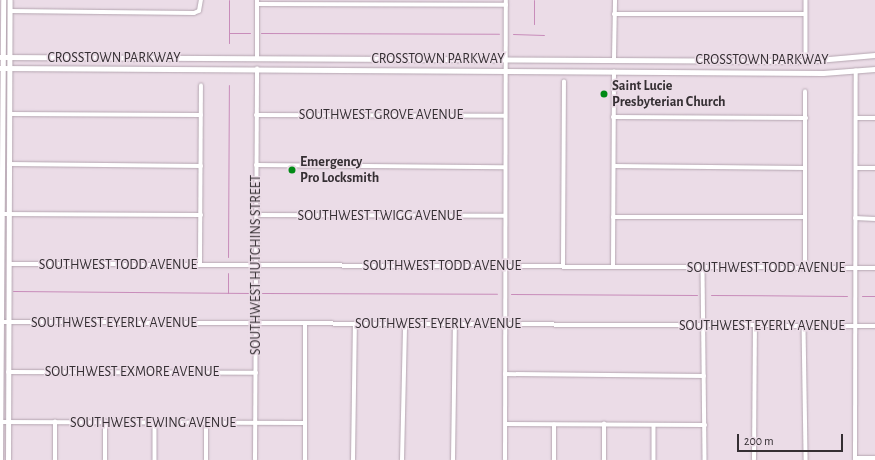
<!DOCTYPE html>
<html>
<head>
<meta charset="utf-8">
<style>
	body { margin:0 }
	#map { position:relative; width:875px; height:460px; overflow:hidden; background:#ebdce7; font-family:"Alegreya Sans",sans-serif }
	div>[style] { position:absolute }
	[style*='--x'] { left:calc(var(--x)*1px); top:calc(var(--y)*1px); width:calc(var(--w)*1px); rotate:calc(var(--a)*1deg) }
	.stream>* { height:1px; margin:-0.5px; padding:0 0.5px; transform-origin:0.5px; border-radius:0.5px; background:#c88cba }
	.roads { filter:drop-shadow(0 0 1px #b4a5b0) drop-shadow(0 0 1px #b4a5b0) }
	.street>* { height:3.5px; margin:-1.75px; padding:0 1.75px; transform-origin:1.75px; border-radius:1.75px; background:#fff }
	.secondary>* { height:5px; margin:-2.5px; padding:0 2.5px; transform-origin:2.5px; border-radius:2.5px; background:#fff }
	.dots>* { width:11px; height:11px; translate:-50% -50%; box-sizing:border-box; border:2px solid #ebdce7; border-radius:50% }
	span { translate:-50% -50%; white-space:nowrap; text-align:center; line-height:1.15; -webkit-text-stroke:3px #ebdce7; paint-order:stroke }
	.street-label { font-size:14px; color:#352f33 }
	.poi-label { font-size:14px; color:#352f33; font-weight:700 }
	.left { translate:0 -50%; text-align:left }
	.scale { position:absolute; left:737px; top:434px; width:106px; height:18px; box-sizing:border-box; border:2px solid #352f33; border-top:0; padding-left:5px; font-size:12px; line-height:14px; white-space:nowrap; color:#352f33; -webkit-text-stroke:3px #ebdce7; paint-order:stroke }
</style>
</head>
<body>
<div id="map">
	<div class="stream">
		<i style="--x:229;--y:0;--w:43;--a:90"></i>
		<i style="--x:534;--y:24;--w:24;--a:-90"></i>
		<i style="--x:229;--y:33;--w:21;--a:0"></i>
		<i style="--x:261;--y:33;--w:238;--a:0.2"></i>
		<i style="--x:513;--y:34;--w:31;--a:2"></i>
		<i style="--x:228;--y:257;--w:172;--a:-89.7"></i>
		<i style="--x:228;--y:273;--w:20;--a:90"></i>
		<i style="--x:13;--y:291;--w:238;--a:0.5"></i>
		<i style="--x:262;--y:293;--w:235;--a:0.2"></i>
		<i style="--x:511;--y:294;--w:186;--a:0.3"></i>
		<i style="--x:711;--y:295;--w:136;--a:0.4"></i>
		<i style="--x:862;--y:296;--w:13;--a:0"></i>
	</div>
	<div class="roads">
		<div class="street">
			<i style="--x:806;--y:0;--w:61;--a:90"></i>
			<i style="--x:257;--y:4;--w:249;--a:0.2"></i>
			<i style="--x:10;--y:11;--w:184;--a:0.6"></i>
			<i style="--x:194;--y:13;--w:5;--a:-22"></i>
			<i style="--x:199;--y:11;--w:11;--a:-80"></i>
			<i style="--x:614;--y:14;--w:191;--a:0"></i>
			<i style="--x:257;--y:58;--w:58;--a:-90"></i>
			<i style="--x:614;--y:59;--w:59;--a:-89"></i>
			<i style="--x:10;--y:114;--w:191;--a:0.3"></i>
			<i style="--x:256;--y:115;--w:249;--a:0.2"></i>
			<i style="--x:613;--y:117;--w:193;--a:0.3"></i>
			<i style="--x:856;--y:118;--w:19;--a:0"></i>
			<i style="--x:9;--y:164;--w:192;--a:0.6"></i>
			<i style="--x:256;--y:165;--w:248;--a:0.5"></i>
			<i style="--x:614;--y:166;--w:191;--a:0.6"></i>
			<i style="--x:856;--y:168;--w:19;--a:0"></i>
			<i style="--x:1;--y:214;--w:200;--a:0.3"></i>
			<i style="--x:256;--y:215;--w:248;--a:0.2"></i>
			<i style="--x:613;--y:217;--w:192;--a:0"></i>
			<i style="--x:855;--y:218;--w:20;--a:3"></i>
			<i style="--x:9;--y:264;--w:866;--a:0.26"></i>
			<i style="--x:200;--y:265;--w:179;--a:-89.7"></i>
			<i style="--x:563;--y:265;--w:183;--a:-89.7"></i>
			<i style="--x:613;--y:266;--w:194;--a:-89.7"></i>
			<i style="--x:703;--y:267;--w:193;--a:89.4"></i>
			<i style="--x:805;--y:267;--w:175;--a:-90"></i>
			<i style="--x:0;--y:322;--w:875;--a:0.26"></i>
			<i style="--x:804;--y:326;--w:134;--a:89.1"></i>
			<i style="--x:8;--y:372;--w:248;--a:0.2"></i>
			<i style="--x:505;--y:374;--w:199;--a:0.6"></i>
			<i style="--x:0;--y:422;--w:305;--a:0.2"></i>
			<i style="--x:155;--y:423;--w:37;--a:90"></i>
			<i style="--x:506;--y:424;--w:199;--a:0.3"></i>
			<i style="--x:654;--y:425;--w:35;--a:90"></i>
			<i style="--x:855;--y:458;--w:20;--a:0"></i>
			<i style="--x:55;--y:460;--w:38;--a:-90"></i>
			<i style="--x:105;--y:460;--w:38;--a:-90"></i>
			<i style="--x:206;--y:460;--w:37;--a:-90"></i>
			<i style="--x:255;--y:460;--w:391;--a:-89.7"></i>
			<i style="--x:305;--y:460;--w:136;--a:-90"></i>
			<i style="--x:353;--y:460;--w:136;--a:-89.2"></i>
			<i style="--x:402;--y:460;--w:137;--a:-88.7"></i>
			<i style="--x:453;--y:460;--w:136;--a:-89.2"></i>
			<i style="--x:505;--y:460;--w:460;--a:-89.9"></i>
			<i style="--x:554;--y:460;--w:35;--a:-90"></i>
			<i style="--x:604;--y:460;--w:36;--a:-90"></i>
			<i style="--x:754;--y:460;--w:134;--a:-89.6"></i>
			<i style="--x:855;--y:460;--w:389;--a:-89.9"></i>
		</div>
		<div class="secondary">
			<i style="--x:0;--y:57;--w:806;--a:0.28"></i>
			<i style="--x:806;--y:61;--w:69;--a:-5"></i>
			<i style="--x:0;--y:68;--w:823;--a:0.35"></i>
			<i style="--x:823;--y:73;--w:52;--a:-4.4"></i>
			<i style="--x:0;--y:460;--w:460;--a:-89.6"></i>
			<i style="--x:8;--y:460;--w:460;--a:-89.8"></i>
		</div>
	</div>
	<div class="dots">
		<i style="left:604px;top:94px;background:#028a16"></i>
		<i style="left:292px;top:170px;background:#028a16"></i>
	</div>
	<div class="street-label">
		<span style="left:114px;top:58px">CROSSTOWN PARKWAY</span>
		<span style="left:438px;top:59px">CROSSTOWN PARKWAY</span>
		<span style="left:762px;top:60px">CROSSTOWN PARKWAY</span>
		<span style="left:381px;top:115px">SOUTHWEST GROVE AVENUE</span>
		<span style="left:380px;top:216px">SOUTHWEST TWIGG AVENUE</span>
		<span style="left:118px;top:265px">SOUTHWEST TODD AVENUE</span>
		<span style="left:256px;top:265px;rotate:-90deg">SOUTHWEST HUTCHINS STREET</span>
		<span style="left:442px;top:266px">SOUTHWEST TODD AVENUE</span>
		<span style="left:766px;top:268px">SOUTHWEST TODD AVENUE</span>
		<span style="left:114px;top:323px">SOUTHWEST EYERLY AVENUE</span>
		<span style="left:438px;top:324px">SOUTHWEST EYERLY AVENUE</span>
		<span style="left:762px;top:326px">SOUTHWEST EYERLY AVENUE</span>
		<span style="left:132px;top:372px">SOUTHWEST EXMORE AVENUE</span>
		<span style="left:153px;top:423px">SOUTHWEST EWING AVENUE</span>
	</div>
	<div class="poi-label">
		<span class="left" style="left:612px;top:94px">Saint Lucie<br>Presbyterian Church</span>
		<span class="left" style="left:300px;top:170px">Emergency<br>Pro Locksmith</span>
	</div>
	<div class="scale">200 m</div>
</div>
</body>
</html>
